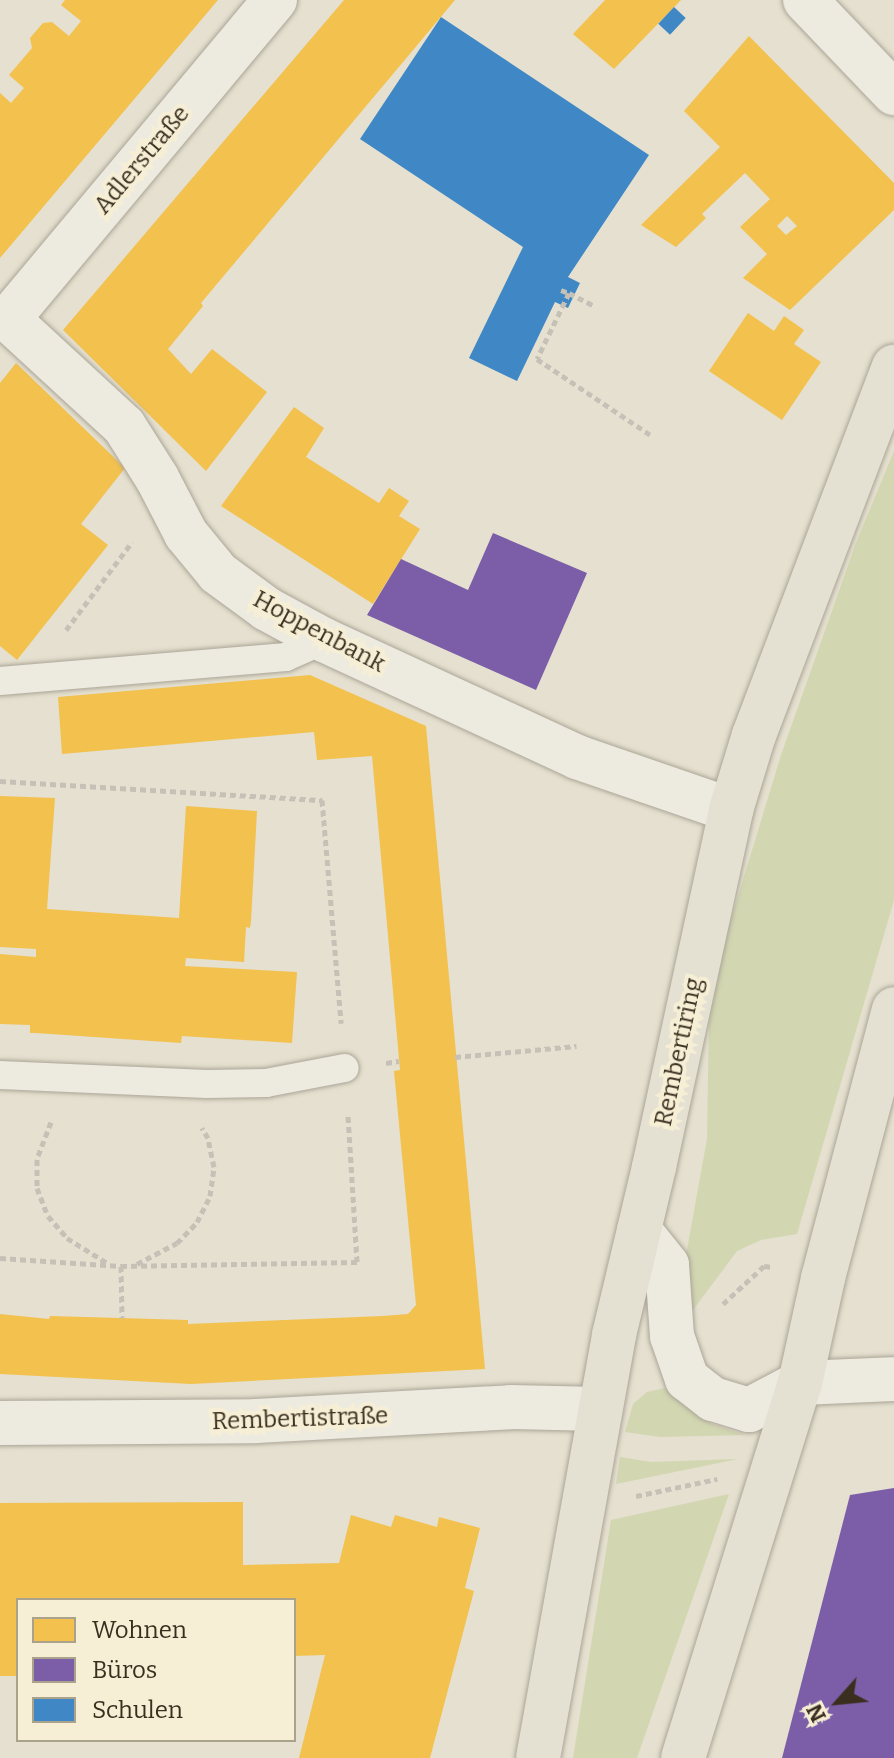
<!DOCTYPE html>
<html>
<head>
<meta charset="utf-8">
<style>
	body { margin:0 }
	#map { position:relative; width:894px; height:1758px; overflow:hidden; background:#e5e0cf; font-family:Bitter,serif }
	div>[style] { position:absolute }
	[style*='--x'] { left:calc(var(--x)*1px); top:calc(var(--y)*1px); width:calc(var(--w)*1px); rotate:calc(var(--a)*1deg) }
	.green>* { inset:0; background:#d2d6b1 }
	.homes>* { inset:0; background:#f2c14e }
	.offices>* { inset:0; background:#7b5ea7 }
	.schools>* { inset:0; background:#3f88c5; transform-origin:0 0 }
	.path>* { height:5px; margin-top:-2.5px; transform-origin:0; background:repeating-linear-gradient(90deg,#c6c1b7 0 6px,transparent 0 10px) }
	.roads { filter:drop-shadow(0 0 2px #aba597) drop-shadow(0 0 2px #aba597) }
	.service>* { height:28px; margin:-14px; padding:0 14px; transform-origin:14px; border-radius:14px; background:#edeae0 }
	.minor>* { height:44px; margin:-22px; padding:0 22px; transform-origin:22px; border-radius:22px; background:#edeae0 }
	.primary>* { height:44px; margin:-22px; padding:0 22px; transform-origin:22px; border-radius:22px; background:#e4e0d2 }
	span { translate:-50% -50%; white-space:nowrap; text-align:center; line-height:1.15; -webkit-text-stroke:8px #f6efd5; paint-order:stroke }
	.street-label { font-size:24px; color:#3a2e1f }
	.legend { position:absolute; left:16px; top:1598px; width:280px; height:144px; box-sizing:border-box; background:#f6efd5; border:2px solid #aba28c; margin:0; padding:10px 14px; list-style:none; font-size:24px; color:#3a2e1f }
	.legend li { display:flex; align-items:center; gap:16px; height:40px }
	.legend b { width:40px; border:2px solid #aba28c }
	.north { position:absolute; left:798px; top:1662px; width:80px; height:80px; -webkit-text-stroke:6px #f6efd5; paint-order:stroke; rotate:243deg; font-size:22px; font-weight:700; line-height:32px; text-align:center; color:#3a2e1f }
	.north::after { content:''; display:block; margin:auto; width:28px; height:36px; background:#3a2e1f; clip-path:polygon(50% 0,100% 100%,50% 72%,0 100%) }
</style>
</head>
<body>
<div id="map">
	<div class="green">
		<i style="clip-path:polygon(894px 451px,894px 900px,797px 1234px,761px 1240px,737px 1251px,684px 1322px,681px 1283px,707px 1139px,709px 1021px,719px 959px,781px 755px,856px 543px)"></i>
		<i style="clip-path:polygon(665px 1388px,712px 1424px,745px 1435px,660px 1437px,625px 1432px,633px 1404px,647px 1392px)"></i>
		<i style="clip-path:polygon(620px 1457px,651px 1462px,738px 1459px,616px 1484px)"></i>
		<i style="clip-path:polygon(729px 1494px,637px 1758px,573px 1758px,611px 1520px)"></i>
	</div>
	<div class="homes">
		<i style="clip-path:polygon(65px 0,218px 0,0 258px,0 93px,11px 103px,24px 88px,9px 75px,32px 48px,30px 38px,43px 23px,52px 22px,69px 36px,81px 21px,61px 5px)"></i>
		<i style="clip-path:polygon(344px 0,455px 0,201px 303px,203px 306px,168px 349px,191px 374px,212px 349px,267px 392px,206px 471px,63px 330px)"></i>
		<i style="clip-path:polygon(605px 0,681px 0,614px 69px,573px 34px)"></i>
		<i style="clip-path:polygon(evenodd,749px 36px,894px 183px,894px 210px,790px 310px,743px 278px,767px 254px,740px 227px,770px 199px,745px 173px,702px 214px,706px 218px,676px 247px,641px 225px,720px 147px,684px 111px,749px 36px,787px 216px,797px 226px,786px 235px,777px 226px,787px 216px)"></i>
		<i style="clip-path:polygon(748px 313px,774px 331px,784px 316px,804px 330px,794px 344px,821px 362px,782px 420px,709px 371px)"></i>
		<i style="clip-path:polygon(16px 363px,125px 468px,81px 524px,108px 545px,17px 660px,0 646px,0 383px)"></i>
		<i style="clip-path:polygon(294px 407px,324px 428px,306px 457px,379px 503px,389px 488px,409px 501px,399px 516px,420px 529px,373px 604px,221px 506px)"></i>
		<i style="clip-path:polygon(310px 675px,426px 726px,485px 1369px,191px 1384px,0 1374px,0 1314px,49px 1319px,50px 1316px,188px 1320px,188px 1324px,383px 1316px,408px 1314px,416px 1305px,394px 1071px,400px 1070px,372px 756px,317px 760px,314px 732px,62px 754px,58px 697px)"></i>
		<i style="clip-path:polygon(0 796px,55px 798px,47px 909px,179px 918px,186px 806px,257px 811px,251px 921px,250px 928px,246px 927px,244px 962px,186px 958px,185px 966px,297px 972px,292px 1043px,182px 1036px,181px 1043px,36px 1033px,30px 1033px,30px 1025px,0 1024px,0 954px,36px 957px,36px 949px,0 947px)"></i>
		<i style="clip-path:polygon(243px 1502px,243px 1565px,339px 1563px,351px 1515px,391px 1527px,395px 1515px,437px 1527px,439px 1517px,480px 1528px,465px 1588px,474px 1591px,430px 1758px,299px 1758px,325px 1655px,294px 1656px,294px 1600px,18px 1600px,18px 1676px,0 1676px,0 1503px)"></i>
	</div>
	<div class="offices">
		<i style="clip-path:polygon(493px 533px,587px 573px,536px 690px,367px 615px,401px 559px,468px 590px)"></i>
		<i style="clip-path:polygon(894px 1488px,894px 1758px,782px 1758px,850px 1495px)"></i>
	</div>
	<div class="schools">
		<i style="left:674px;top:7px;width:16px;height:23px;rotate:43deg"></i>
		<i style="clip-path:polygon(441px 17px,649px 155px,568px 277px,580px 283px,568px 308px,555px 302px,517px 381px,469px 358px,523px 247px,360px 139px)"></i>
	</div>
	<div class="path">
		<i style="--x:561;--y:290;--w:9;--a:21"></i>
		<i style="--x:569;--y:293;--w:73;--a:115.9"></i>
		<i style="--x:537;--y:359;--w:138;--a:33.8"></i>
		<i style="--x:569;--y:293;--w:27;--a:27"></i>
		<i style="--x:66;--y:630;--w:110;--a:-53.1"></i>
		<i style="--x:0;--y:781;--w:323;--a:3.4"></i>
		<i style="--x:322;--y:800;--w:224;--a:85.1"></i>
		<i style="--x:455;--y:1057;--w:122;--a:-5.2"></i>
		<i style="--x:386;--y:1063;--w:13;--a:-9"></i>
		<i style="--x:51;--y:1122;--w:40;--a:111"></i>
		<i style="--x:37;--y:1159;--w:29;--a:90"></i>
		<i style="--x:37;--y:1188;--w:30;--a:69"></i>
		<i style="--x:48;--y:1216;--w:29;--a:49"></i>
		<i style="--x:67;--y:1238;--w:49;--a:31.8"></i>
		<i style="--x:0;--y:1258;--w:121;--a:3.8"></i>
		<i style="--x:121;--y:1266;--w:236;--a:-1"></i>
		<i style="--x:357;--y:1262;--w:149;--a:-93.5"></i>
		<i style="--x:137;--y:1264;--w:45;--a:-27.7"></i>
		<i style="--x:177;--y:1243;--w:29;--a:-46"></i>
		<i style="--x:197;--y:1222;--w:29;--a:-63"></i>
		<i style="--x:210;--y:1196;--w:29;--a:-82"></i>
		<i style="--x:214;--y:1167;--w:30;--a:-102"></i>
		<i style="--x:208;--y:1138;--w:12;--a:-121"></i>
		<i style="--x:121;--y:1266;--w:52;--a:88.9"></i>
		<i style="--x:723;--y:1304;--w:56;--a:-42.8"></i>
		<i style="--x:764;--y:1266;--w:9;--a:6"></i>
		<i style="--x:636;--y:1496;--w:83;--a:-11.9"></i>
	</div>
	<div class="roads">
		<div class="service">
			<i style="--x:0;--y:681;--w:287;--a:-4.8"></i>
			<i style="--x:286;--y:657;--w:42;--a:-24.1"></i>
			<i style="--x:0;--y:1075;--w:207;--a:2.5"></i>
			<i style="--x:207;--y:1084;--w:59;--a:-1"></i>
			<i style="--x:266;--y:1083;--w:80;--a:-10.8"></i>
		</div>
		<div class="minor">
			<i style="--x:275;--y:0;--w:416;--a:129.9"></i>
			<i style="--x:8;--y:319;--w:158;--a:42.7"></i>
			<i style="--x:124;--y:426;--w:62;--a:57.6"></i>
			<i style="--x:157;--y:478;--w:63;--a:62.6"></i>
			<i style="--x:186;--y:534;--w:50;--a:50.6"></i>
			<i style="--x:218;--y:573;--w:61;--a:36.3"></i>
			<i style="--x:267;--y:609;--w:65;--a:28.5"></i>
			<i style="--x:324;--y:640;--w:279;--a:24.8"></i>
			<i style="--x:577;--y:757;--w:163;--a:19"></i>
			<i style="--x:805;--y:0;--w:129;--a:46.3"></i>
			<i style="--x:639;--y:1230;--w:45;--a:51.3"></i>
			<i style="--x:667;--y:1265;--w:71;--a:86"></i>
			<i style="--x:672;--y:1336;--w:46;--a:70.8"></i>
			<i style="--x:687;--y:1379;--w:33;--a:38"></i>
			<i style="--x:713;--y:1399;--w:38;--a:17"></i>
			<i style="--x:749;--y:1410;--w:58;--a:-27.9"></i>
			<i style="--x:800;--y:1383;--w:94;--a:-2.4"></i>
			<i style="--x:0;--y:1423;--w:256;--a:-0.4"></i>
			<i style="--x:256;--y:1421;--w:255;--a:-3.1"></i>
			<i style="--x:511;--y:1407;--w:89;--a:1.3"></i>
		</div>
		<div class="primary">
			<i style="--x:538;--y:1758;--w:430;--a:-79.8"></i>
			<i style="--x:614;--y:1335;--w:173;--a:-76.6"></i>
			<i style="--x:654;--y:1167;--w:365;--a:-77.8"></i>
			<i style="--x:731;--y:810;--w:78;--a:-73"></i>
			<i style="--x:754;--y:735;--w:394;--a:-69.2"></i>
			<i style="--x:683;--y:1758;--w:393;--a:-72.7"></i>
			<i style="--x:800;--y:1383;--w:107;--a:-77.6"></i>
			<i style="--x:823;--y:1278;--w:278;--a:-75.2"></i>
		</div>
	</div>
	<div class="street-label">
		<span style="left:142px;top:160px;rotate:-50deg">Adlerstraße</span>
		<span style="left:319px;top:632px;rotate:28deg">Hoppenbank</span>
		<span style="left:679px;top:1052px;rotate:-78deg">Rembertiring</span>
		<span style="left:300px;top:1419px;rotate:-2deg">Rembertistraße</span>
	</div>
	<ul class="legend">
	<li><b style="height:22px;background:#f2c14e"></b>Wohnen</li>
	<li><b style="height:22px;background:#7b5ea7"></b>Büros</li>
	<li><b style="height:22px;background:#3f88c5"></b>Schulen</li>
	</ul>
	<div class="north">N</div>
</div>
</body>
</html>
